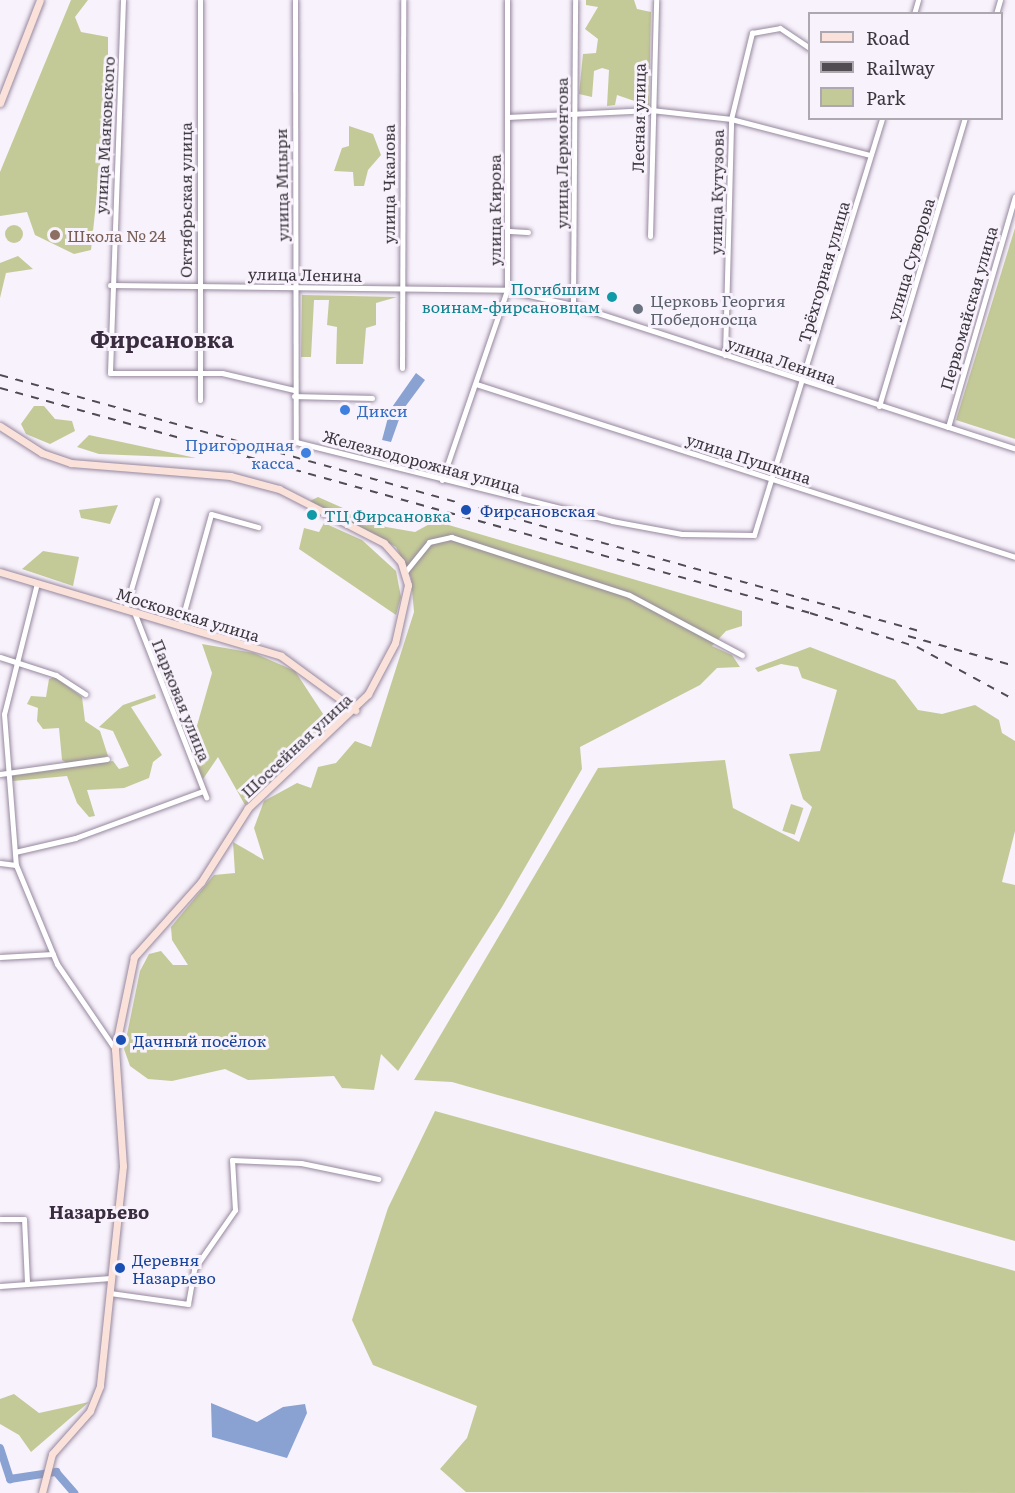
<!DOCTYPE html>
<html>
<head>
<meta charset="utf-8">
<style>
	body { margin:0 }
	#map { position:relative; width:1015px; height:1493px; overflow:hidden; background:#f8f2fc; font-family:Literata,serif }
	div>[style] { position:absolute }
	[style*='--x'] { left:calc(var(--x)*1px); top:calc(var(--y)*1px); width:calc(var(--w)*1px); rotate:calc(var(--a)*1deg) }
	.green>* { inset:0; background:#c4ca97; transform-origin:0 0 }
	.round { border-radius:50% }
	.water>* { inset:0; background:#89a2d2 }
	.river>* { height:8px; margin:-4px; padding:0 4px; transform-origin:4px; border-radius:4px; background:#89a2d2 }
	.roads { filter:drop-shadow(0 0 2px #96889e) drop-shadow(0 0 2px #96889e) }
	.street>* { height:5px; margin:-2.5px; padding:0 2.5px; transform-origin:2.5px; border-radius:2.5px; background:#fff }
	.secondary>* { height:7px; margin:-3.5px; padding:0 3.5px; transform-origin:3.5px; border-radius:3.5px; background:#fae2db }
	.rail>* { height:1.5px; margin-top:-0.75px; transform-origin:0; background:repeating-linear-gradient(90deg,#514b54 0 8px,transparent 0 16px) }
	.dots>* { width:16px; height:16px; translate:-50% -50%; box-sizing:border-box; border:3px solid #f8f2fc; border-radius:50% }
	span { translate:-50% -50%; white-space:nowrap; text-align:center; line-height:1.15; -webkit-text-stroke:6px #f8f2fc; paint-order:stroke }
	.street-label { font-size:16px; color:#3c363f }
	.education-label { font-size:16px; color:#785e54 }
	.left { translate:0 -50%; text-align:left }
	.culture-label { font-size:16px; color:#0d838f }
	.right { translate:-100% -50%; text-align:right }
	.worship-label { font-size:16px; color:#5b616d }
	.shop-label { font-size:16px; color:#366cbe }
	.transit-label { font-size:16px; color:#164399 }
	.neighbourhood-label { font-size:18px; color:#392d3f; font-weight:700 }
	.district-label { font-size:22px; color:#392d3f; font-weight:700 }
	.legend { position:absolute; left:808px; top:12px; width:195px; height:108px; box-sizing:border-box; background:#f8f2fc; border:2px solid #ada7b0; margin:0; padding:8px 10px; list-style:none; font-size:18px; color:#3c363f }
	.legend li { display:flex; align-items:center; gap:12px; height:30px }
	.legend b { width:30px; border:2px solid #ada7b0 }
</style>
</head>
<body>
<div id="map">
	<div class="green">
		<i style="clip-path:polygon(71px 0,88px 0,75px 17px,81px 32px,108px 37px,108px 91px,91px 250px,74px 254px,35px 235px,27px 212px,0 216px,0 172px)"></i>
		<i style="clip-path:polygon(586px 0,634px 0,637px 9px,651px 12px,649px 106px,617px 95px,615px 105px,607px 106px,609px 70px,602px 68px,594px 71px,592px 97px,579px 94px,583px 54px,596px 53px,598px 39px,585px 29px,598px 7px,586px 5px)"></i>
		<i style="clip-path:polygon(349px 126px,373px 134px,381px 155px,368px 170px,364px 186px,354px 186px,353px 172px,334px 171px,342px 148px,349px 146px)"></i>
		<i class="round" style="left:5px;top:225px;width:18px;height:18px"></i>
		<i style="clip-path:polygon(1015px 228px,1015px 439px,956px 420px)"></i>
		<i style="clip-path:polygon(18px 256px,33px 269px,6px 273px,0 298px,0 263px)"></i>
		<i style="clip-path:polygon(302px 295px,397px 297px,376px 303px,376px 325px,366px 328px,363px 364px,336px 364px,337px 327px,327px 325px,329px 300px,314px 300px,311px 357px,301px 357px)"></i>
		<i style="clip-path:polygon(34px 406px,44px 406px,55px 419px,72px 421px,75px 431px,50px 444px,26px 434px,21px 424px)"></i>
		<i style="clip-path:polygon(89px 435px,196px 458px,99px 454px,77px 447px)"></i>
		<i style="clip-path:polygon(318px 497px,386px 527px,415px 532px,435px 521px,742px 611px,742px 626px,726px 631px,712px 646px,732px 655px,740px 667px,717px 668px,700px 685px,580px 747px,582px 769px,502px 907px,398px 1071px,381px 1054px,374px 1090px,342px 1088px,334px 1076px,248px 1080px,225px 1069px,172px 1081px,148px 1079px,130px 1066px,124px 1049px,140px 971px,149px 954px,161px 951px,173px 965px,188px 965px,172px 940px,171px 927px,214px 875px,235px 873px,233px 842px,264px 860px,254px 828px,264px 801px,297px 783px,311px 788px,318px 767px,336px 763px,355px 741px,371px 747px,414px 612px,411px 578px,396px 547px,310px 501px)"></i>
		<i style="clip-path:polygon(118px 505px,110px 524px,81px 518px,79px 510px)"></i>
		<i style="clip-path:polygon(324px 523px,362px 540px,396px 571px,401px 597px,396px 615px,299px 549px,304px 528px,319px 532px)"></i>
		<i style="clip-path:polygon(43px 551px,79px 557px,73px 586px,22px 569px)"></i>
		<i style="clip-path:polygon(202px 644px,254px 653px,295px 671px,331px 726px,245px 805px,218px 757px,203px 779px,190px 750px,212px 673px)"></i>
		<i style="clip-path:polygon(810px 647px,895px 680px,918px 710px,942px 714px,975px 705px,999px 720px,1002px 733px,1015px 741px,1015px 831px,1002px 882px,1015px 885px,1015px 1241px,452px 1082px,414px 1080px,598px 768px,725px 760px,733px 808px,799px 842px,812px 807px,803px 799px,789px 754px,820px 751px,837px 690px,802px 678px,798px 667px,781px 664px,758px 672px,755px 668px)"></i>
		<i style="clip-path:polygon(55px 677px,82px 697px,85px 721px,100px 731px,108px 756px,70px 765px,62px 760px,59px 728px,43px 729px,37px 721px,38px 708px,27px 704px,31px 696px,46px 697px,49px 679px)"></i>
		<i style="clip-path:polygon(155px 694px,156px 698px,131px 707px,162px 755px,153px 762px,149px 778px,124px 788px,87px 790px,95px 816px,89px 817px,77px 803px,67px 776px,13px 781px,12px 776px,113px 761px,119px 769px,129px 766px,113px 731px,99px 727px,123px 705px)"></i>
		<i style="left:791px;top:804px;width:13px;height:28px;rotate:18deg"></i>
		<i style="clip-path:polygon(435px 1111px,1015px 1271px,1015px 1493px,466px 1492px,440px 1469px,467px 1438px,477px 1406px,373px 1365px,352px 1320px,388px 1208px)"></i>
		<i style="clip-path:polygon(14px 1394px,39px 1413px,89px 1402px,31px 1452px,19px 1435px,0 1424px,0 1399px)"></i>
	</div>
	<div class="water">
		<i style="clip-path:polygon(416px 373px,425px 380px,402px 411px,391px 442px,382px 440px,390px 410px)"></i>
		<i style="clip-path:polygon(211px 1403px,257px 1422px,283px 1407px,305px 1404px,307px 1413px,287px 1458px,212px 1437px)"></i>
	</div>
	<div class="river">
		<i style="--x:0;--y:1448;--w:33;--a:72"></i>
		<i style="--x:10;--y:1479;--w:47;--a:-8.7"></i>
		<i style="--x:56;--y:1472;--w:28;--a:49"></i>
	</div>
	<div class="roads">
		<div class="street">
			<i style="--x:123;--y:0;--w:373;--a:92"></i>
			<i style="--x:110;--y:373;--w:112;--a:0"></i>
			<i style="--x:222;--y:373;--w:74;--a:13.3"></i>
			<i style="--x:200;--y:0;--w:400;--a:90"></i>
			<i style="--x:295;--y:0;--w:442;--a:89.9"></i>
			<i style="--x:296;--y:442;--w:326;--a:14"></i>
			<i style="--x:612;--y:521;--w:71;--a:10.5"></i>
			<i style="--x:682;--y:534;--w:72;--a:0.8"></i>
			<i style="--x:754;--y:535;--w:436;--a:-72.9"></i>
			<i style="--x:914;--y:14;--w:15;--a:-74"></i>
			<i style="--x:996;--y:14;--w:15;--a:-74"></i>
			<i style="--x:507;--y:117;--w:144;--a:-2.8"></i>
			<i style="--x:651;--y:110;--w:81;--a:6.4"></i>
			<i style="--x:731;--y:119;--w:144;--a:14.5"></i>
			<i style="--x:508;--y:231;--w:20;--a:3"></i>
			<i style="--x:650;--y:236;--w:236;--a:-88.5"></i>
			<i style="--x:110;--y:285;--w:397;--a:0.7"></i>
			<i style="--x:507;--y:290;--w:68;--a:12.8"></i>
			<i style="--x:573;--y:305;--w:465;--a:18"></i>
			<i style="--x:573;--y:305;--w:305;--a:-89.6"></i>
			<i style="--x:725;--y:355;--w:236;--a:-88.5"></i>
			<i style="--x:731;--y:119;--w:89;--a:-76.3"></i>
			<i style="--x:752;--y:33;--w:28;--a:-10"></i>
			<i style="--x:780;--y:28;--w:36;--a:34"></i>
			<i style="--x:402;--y:368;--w:368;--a:-89.8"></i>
			<i style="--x:476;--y:384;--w:566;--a:17.79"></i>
			<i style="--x:294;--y:396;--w:78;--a:1.5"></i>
			<i style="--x:879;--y:406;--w:301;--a:-73.4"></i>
			<i style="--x:948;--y:427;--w:240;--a:-73.8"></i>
			<i style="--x:442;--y:480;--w:201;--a:-71.1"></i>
			<i style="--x:507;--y:290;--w:290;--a:-90"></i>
			<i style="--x:405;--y:572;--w:38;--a:-51"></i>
			<i style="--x:429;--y:542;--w:23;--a:-13"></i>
			<i style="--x:451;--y:537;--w:187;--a:18"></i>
			<i style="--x:629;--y:595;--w:128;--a:28"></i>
			<i style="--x:37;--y:583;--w:135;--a:104.1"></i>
			<i style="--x:4;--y:714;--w:151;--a:85.5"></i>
			<i style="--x:16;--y:865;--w:107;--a:67.5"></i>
			<i style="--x:57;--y:964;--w:103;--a:55.7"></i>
			<i style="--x:125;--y:610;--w:115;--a:-73.8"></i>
			<i style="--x:134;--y:612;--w:199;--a:68.7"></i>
			<i style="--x:180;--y:626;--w:116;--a:-74.5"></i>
			<i style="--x:211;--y:514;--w:49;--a:15.5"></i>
			<i style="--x:0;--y:657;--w:59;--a:17.8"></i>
			<i style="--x:56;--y:675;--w:35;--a:33"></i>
			<i style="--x:0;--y:774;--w:108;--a:-8"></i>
			<i style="--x:15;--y:852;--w:62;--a:-13.1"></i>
			<i style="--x:75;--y:838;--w:136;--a:-20.2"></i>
			<i style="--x:0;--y:863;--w:16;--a:7"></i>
			<i style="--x:0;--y:957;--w:53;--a:-3.2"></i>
			<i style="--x:0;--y:1219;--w:24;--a:0"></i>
			<i style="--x:24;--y:1219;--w:63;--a:87.3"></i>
			<i style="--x:0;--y:1286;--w:111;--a:-4.1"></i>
			<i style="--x:110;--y:1293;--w:79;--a:8"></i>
			<i style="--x:188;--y:1304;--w:36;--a:-80"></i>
			<i style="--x:194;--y:1269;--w:72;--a:-55.2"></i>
			<i style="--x:235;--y:1210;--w:50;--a:-93.4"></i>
			<i style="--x:232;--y:1160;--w:69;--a:2.5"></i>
			<i style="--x:301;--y:1163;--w:79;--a:11.7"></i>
		</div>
		<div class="secondary">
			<i style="--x:0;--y:103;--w:110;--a:-68.8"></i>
			<i style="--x:0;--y:426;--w:50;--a:32.7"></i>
			<i style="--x:42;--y:453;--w:31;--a:19"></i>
			<i style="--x:71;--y:463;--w:160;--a:4.7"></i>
			<i style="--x:230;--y:476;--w:51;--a:14.9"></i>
			<i style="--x:279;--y:489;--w:118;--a:27.2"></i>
			<i style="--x:384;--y:543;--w:25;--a:48"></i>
			<i style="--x:401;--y:562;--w:24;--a:73"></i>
			<i style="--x:408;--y:585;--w:59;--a:102.6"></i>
			<i style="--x:395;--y:643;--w:58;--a:117.9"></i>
			<i style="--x:368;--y:694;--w:166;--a:136.5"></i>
			<i style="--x:248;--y:808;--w:88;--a:122.4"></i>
			<i style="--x:201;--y:882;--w:101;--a:131.8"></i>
			<i style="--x:134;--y:957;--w:94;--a:101.7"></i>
			<i style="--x:115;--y:1049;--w:117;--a:86.1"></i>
			<i style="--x:123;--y:1166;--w:221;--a:96"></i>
			<i style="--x:100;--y:1386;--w:27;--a:112"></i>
			<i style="--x:90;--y:1411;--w:57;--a:131.5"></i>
			<i style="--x:52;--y:1454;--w:40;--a:104.4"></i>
			<i style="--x:0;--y:572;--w:293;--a:16.6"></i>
			<i style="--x:281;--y:656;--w:92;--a:36.1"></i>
		</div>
	</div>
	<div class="rail">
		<i style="--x:0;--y:375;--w:958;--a:15.56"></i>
		<i style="--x:0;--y:388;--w:841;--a:15.52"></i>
		<i style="--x:810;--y:613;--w:112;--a:17.6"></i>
		<i style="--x:917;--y:647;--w:111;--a:28.4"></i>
		<i style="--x:908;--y:636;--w:111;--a:15.7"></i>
	</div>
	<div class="dots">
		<i style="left:55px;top:235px;background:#8d6e63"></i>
		<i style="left:612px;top:297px;background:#0f9aa8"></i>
		<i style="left:638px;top:309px;background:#6b7280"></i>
		<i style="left:345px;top:410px;background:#3f7fe0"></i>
		<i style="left:306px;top:453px;background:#3f7fe0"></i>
		<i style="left:466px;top:510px;background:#1a4fb4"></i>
		<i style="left:312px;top:515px;background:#0f9aa8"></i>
		<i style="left:121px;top:1040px;background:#1a4fb4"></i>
		<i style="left:120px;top:1268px;background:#1a4fb4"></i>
	</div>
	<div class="street-label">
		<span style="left:638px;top:118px;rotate:-89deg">Лесная улица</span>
		<span style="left:104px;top:135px;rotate:-87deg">улица Маяковского</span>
		<span style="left:561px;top:153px;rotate:-90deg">улица Лермонтова</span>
		<span style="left:388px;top:184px;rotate:-90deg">улица Чкалова</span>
		<span style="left:281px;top:185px;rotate:-91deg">улица Мцыри</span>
		<span style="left:716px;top:192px;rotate:-89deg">улица Кутузова</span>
		<span style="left:185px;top:200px;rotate:-90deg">Октябрьская улица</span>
		<span style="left:494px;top:210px;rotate:-90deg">улица Кирова</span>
		<span style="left:910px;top:259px;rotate:-73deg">улица Суворова</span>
		<span style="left:823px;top:272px;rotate:-74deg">Трёхгорная улица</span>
		<span style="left:305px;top:274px;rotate:1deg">улица Ленина</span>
		<span style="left:968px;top:308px;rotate:-74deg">Первомайская улица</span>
		<span style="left:782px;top:360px;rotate:19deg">улица Ленина</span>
		<span style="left:749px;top:458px;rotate:18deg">улица Пушкина</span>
		<span style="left:422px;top:461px;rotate:15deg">Железнодорожная улица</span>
		<span style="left:188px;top:614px;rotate:17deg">Московская улица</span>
		<span style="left:182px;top:700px;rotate:68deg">Парковая улица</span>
		<span style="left:296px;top:745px;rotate:-43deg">Шоссейная улица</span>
	</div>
	<div class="education-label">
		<span class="left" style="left:67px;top:235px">Школа № 24</span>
	</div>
	<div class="culture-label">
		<span class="right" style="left:600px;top:297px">Погибшим<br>воинам-фирсановцам</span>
		<span class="left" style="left:324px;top:515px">ТЦ Фирсановка</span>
	</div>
	<div class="worship-label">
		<span class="left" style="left:650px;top:309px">Церковь Георгия<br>Победоносца</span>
	</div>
	<div class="shop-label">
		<span class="left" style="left:357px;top:410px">Дикси</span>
		<span class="right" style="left:294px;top:453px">Пригородная<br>касса</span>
	</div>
	<div class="transit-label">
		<span class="left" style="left:480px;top:510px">Фирсановская</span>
		<span class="left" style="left:133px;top:1040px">Дачный посёлок</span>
		<span class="left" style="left:132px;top:1268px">Деревня<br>Назарьево</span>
	</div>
	<div class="neighbourhood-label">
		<span style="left:99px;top:1212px">Назарьево</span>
	</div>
	<div class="district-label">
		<span style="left:162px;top:339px">Фирсановка</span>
	</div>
	<ul class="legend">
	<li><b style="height:8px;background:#fae2db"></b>Road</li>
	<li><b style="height:8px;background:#514b54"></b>Railway</li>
	<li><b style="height:16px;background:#c4ca97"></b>Park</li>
	</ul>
</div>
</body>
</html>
